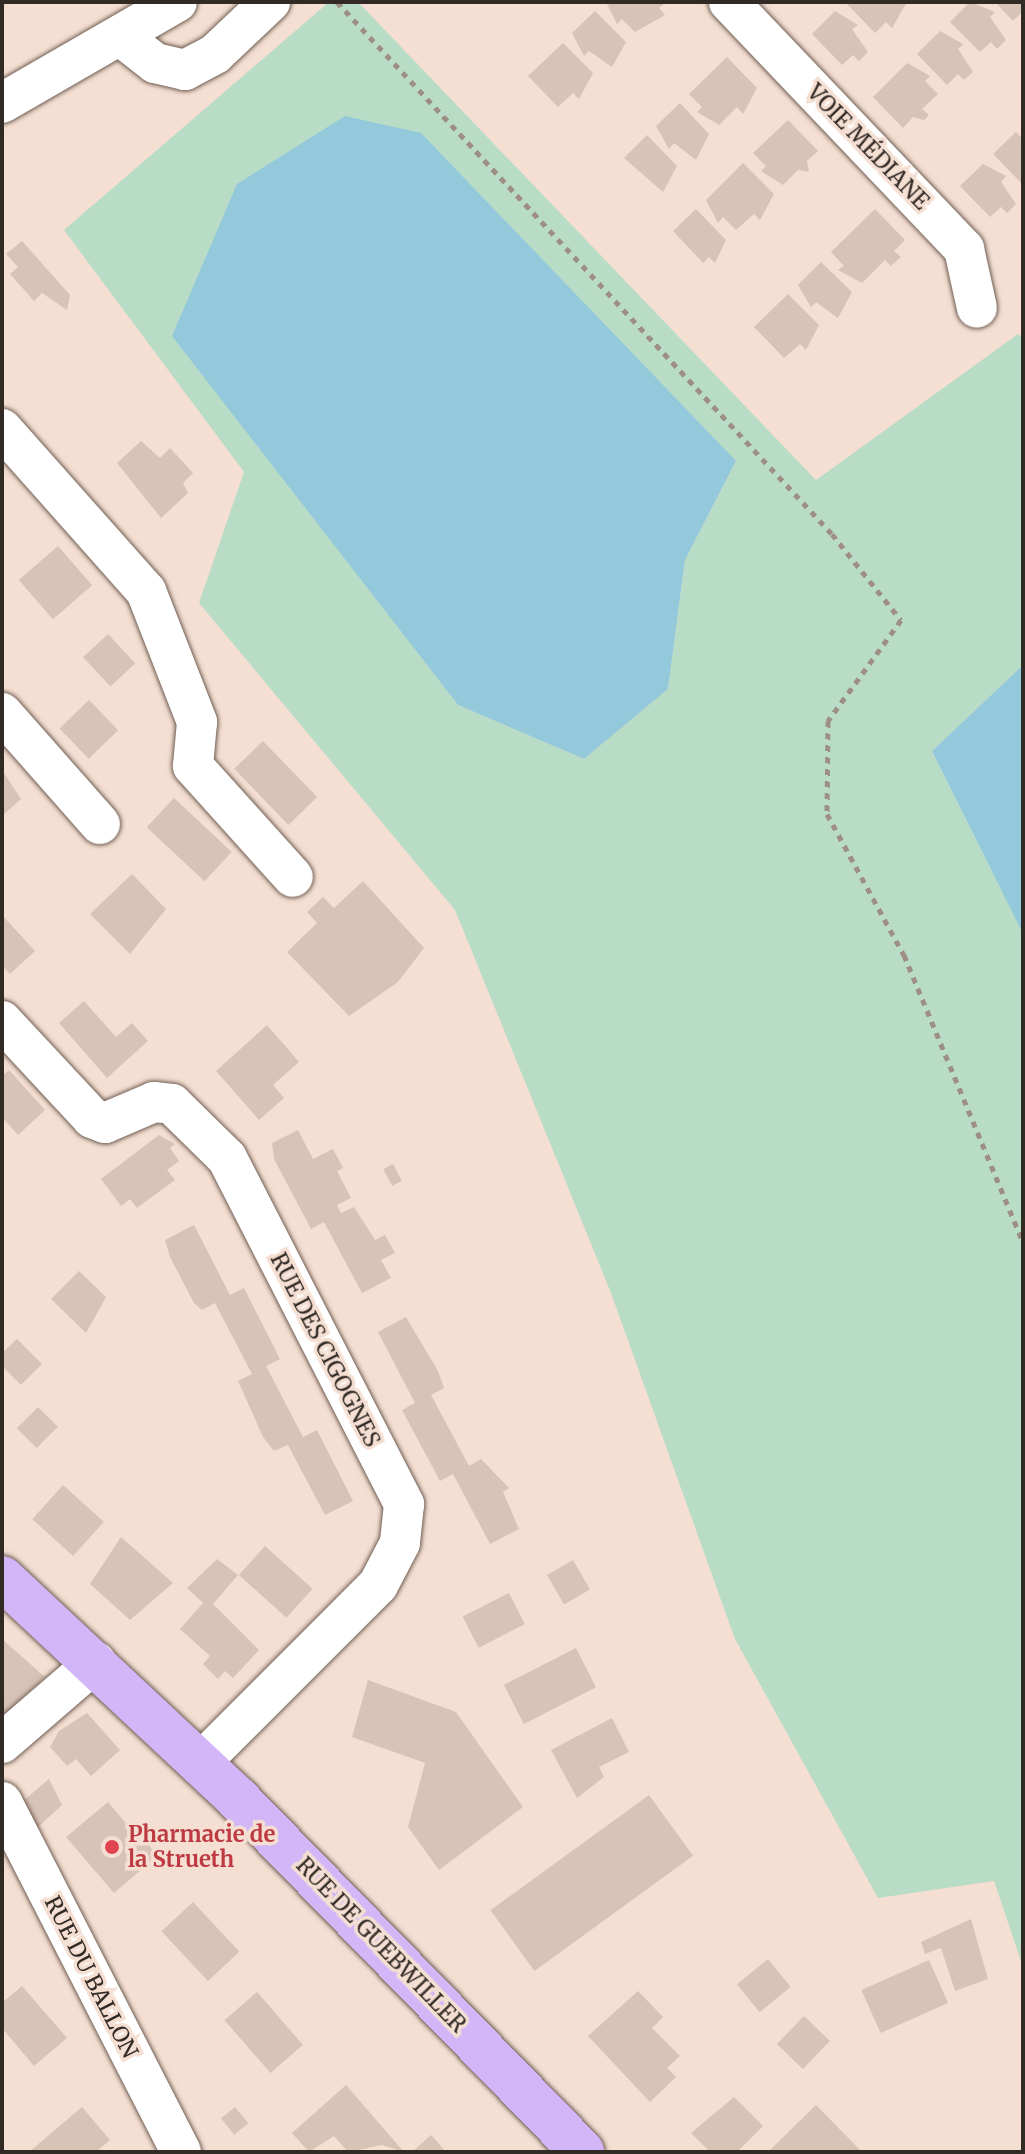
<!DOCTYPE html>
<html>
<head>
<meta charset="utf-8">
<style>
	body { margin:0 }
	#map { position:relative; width:1025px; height:2154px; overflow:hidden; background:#f4dfd2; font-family:Merriweather,serif }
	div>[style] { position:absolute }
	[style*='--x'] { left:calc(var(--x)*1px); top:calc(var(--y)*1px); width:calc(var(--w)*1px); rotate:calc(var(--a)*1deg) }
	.green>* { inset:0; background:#b9dcc7 }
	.water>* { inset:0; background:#93c9da }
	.building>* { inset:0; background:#d8c3b7; transform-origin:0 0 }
	.path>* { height:5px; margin-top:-2.5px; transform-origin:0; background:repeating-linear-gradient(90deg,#9e8f85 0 6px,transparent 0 12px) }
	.roads { filter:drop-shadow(0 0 2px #705e53) drop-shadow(0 0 2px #705e53) }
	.minor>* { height:40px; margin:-20px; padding:0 20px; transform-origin:20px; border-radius:20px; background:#fff }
	.major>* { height:44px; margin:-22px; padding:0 22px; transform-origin:22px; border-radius:22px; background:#d2b6f8 }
	.dots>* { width:22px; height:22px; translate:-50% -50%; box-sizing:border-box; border:4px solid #f4dfd2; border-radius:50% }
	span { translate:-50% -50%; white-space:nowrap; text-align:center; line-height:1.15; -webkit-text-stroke:7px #f4dfd2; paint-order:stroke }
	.street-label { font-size:22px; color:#322a25 }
	.health-label { font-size:22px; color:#be3a42; font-weight:700 }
	.left { translate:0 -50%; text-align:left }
	.frame { position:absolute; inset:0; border:4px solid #322a25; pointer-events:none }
</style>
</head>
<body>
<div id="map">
	<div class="green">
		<i style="clip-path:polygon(evenodd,329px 2px,358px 2px,816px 480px,1018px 334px,1023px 338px,1023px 665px,932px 751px,1023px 934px,1023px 1967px,994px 1881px,878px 1898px,735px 1639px,611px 1293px,455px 910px,199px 603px,244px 472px,64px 230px,329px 2px,173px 336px,736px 461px,685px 560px,668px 689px,584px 759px,458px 705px,173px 336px)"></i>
	</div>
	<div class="water">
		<i style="clip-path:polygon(345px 116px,421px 133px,736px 461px,685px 560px,668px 689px,584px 759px,458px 705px,172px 336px,237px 184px)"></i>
		<i style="clip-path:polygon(1023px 665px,1023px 934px,932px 751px)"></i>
	</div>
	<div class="building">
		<i style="clip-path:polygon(606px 2px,666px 2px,659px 8px,665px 15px,635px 32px,622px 19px,617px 24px)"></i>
		<i style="clip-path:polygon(845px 2px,907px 2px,892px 28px,886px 22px,875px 33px)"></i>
		<i style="clip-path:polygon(970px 2px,995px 12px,990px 17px,1006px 40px,997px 49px,991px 42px,980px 52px,950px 22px)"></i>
		<i style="clip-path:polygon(995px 2px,1023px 2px,1023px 11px,1013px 21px)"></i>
		<i style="clip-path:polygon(595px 11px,626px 42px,612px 67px,589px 51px,584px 56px,572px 33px)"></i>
		<i style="clip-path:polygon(835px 11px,858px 25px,852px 29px,868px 52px,859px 61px,853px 55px,842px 65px,812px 34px)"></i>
		<i style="clip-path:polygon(940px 31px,963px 44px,958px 49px,973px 72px,964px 80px,958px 74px,947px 85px,917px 54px)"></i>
		<i style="clip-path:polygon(563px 43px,593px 73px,579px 99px,573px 93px,558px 107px,528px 76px)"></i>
		<i style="clip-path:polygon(727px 57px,757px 88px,743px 114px,737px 107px,719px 125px,697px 112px,702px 107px,689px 94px)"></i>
		<i style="clip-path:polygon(907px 63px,930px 76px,925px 81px,938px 94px,922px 109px,929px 115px,924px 120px,913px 117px,903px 128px,873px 97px)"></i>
		<i style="clip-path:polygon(680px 103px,709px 134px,696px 160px,674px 143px,669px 149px,656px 126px)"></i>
		<i style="clip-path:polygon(788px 120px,818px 151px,807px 161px,809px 172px,798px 170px,783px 185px,761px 171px,766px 166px,753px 153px)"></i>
		<i style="clip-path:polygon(1016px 132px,1023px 139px,1023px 185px,993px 154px)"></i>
		<i style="clip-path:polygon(647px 135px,677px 166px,663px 192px,624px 158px)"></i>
		<i style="clip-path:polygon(743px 163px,774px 194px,760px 220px,754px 214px,736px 230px,723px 217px,718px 223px,706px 200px)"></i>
		<i style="clip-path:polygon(983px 164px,1006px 176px,1001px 182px,1016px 204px,1007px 213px,1001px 207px,990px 217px,960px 186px)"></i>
		<i style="clip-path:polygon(696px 209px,726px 240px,715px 263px,709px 257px,703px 263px,673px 231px)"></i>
		<i style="clip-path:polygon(875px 209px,905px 240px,894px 251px,901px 257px,891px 266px,885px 260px,862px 283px,838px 270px,844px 266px,831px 252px)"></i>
		<i style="clip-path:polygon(22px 241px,70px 295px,67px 310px,42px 293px,34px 301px,10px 274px,18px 267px,6px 254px)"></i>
		<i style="clip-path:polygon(821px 262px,852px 292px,838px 318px,816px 302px,811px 307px,798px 285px)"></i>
		<i style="clip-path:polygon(788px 294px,819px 325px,806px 350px,800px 344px,784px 358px,754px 327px)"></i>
		<i style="clip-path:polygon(141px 441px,160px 458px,170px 448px,193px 473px,183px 483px,188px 493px,161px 518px,117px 463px)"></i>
		<i style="left:58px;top:546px;width:52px;height:52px;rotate:49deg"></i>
		<i style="left:108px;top:634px;width:40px;height:34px;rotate:47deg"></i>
		<i style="left:89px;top:700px;width:42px;height:41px;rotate:46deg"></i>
		<i style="left:263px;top:741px;width:78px;height:40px;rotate:46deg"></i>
		<i style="clip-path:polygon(2px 770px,21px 799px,2px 816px)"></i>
		<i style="left:174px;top:798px;width:79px;height:40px;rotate:43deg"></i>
		<i style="clip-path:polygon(132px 874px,166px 909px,130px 954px,90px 914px)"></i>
		<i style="clip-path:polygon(363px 881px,424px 948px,398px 982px,349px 1016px,287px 952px,317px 923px,307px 912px,323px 897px,334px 908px)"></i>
		<i style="clip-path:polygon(2px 915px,35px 951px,10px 974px,2px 965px)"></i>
		<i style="clip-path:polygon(84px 1001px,116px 1037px,132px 1023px,148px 1041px,107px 1078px,59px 1023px)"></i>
		<i style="clip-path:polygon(267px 1025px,299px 1062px,273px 1085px,284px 1098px,259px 1120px,216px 1071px)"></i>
		<i style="clip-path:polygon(9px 1070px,45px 1110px,18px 1135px,2px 1117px,2px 1076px)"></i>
		<i style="clip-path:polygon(298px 1130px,313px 1159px,333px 1149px,343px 1168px,337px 1171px,351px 1198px,337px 1205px,341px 1213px,354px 1207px,375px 1240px,385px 1235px,395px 1253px,381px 1260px,391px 1278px,362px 1293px,324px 1222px,311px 1229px,274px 1159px,272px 1143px)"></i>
		<i style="clip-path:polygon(159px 1135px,175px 1144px,170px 1148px,179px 1161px,167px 1170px,175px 1180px,137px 1208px,130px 1199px,121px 1206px,101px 1179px)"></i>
		<i style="left:393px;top:1164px;width:19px;height:11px;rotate:62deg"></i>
		<i style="clip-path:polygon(194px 1225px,230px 1295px,244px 1288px,280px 1359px,266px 1366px,303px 1437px,317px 1430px,353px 1501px,325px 1515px,288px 1445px,274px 1451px,263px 1437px,238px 1381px,252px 1374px,215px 1303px,202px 1310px,194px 1303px,170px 1257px,165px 1240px)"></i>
		<i style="clip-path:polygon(79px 1271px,106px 1297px,86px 1333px,51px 1299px)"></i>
		<i style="clip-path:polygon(406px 1317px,438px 1371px,444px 1388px,431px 1395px,469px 1466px,481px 1459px,509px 1488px,503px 1492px,519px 1529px,490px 1544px,453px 1474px,440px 1481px,402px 1410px,415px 1403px,378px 1332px)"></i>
		<i style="clip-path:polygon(17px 1339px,42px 1364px,21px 1385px,2px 1366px,2px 1353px)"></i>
		<i style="left:38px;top:1407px;width:28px;height:30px;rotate:45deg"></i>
		<i style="left:63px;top:1485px;width:55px;height:46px;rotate:42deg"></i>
		<i style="clip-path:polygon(121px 1537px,173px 1583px,130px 1620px,90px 1584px)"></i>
		<i style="left:265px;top:1546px;width:64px;height:39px;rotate:42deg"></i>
		<i style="clip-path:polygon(217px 1559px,238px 1575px,213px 1604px,259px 1650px,233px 1678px,225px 1671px,218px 1679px,203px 1664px,210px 1656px,180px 1629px,203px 1603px,187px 1588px)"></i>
		<i style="left:573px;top:1560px;width:34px;height:30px;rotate:60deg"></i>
		<i style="left:509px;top:1593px;width:35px;height:52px;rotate:63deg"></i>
		<i style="clip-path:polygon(2px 1639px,45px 1677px,2px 1717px)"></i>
		<i style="left:576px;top:1648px;width:44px;height:81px;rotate:63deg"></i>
		<i style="clip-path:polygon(368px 1680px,456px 1712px,523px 1807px,439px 1870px,408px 1827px,425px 1763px,352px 1737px)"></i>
		<i style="clip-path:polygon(87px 1713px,120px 1750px,91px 1776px,76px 1759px,67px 1766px,50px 1747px,59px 1731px)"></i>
		<i style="clip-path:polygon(612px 1718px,629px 1752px,599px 1767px,604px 1777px,577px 1798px,551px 1750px)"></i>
		<i style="clip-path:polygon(49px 1779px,62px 1805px,37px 1828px,23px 1801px)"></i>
		<i style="left:649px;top:1795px;width:75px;height:196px;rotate:54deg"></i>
		<i style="clip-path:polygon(108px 1802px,136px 1835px,142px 1831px,156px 1857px,114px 1893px,66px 1837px)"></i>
		<i style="left:193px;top:1902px;width:68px;height:43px;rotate:47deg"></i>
		<i style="clip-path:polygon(971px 1919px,988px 1979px,955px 1991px,941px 1948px,925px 1954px,921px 1942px)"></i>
		<i style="left:768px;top:1959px;width:36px;height:40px;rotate:51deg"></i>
		<i style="left:929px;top:1960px;width:47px;height:74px;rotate:66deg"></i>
		<i style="clip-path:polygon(22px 1986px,67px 2038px,34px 2066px,2px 2028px,2px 2003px)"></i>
		<i style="clip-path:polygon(638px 1991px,663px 2017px,652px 2028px,680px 2056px,667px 2068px,676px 2077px,650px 2102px,588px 2036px)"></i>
		<i style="left:257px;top:1992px;width:70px;height:43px;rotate:49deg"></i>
		<i style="left:804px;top:2016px;width:36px;height:39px;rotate:44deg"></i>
		<i style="clip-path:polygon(346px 2085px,391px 2137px,404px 2152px,382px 2145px,348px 2152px,334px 2136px,309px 2152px,292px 2133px)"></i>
		<i style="clip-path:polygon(734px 2097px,763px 2126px,737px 2152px,710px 2152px,691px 2133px)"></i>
		<i style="clip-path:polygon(816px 2105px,862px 2152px,768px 2152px)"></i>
		<i style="clip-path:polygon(82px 2107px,110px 2140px,96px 2152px,29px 2152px)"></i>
		<i style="left:235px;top:2107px;width:21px;height:18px;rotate:51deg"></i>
		<i style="clip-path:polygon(431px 2135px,446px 2152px,412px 2152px,421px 2144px)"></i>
	</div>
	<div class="path">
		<i style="--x:337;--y:2;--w:727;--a:47.06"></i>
		<i style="--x:832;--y:534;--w:110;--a:51.3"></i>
		<i style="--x:901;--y:620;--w:125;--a:125.9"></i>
		<i style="--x:828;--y:721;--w:93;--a:90.6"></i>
		<i style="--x:827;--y:814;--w:161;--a:61.4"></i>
		<i style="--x:904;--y:955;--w:311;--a:67.5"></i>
	</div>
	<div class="roads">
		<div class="minor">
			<i style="--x:729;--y:2;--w:341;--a:46.4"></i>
			<i style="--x:964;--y:249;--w:60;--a:77.6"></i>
			<i style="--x:123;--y:38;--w:41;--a:38"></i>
			<i style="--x:155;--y:63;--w:31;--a:13"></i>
			<i style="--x:185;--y:70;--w:34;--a:-28"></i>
			<i style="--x:215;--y:54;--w:76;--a:-43.4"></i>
			<i style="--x:2;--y:103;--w:202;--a:-30"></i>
			<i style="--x:2;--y:429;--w:217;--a:48.4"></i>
			<i style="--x:146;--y:591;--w:141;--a:68.7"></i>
			<i style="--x:197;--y:722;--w:44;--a:95.2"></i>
			<i style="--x:193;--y:766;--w:149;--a:48"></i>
			<i style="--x:2;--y:713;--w:148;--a:48.6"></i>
			<i style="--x:2;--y:1021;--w:132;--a:47.1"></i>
			<i style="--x:92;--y:1118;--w:14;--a:21"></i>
			<i style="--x:105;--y:1123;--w:53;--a:-23.2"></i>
			<i style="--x:154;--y:1102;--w:18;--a:6"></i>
			<i style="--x:172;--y:1104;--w:77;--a:44.5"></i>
			<i style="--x:227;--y:1158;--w:389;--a:62.9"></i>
			<i style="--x:404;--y:1504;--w:39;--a:96"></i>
			<i style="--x:400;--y:1543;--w:47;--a:117.6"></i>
			<i style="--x:378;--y:1585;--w:252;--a:135"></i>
			<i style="--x:2;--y:1743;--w:124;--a:-40.8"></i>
			<i style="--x:2;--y:1802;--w:393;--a:62.9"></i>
		</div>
		<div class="major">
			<i style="--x:2;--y:1578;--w:323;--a:43.1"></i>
			<i style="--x:238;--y:1799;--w:493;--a:45.7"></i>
		</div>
	</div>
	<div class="dots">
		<i style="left:112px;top:1847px;background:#e0444e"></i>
	</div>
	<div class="street-label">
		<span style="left:868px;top:147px;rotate:46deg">VOIE MÉDIANE</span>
		<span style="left:325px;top:1350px;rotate:63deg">RUE DES CIGOGNES</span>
		<span style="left:381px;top:1945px;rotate:46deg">RUE DE GUEBWILLER</span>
		<span style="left:91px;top:1977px;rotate:63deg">RUE DU BALLON</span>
	</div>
	<div class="health-label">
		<span class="left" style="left:128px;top:1847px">Pharmacie de<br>la Strueth</span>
	</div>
	<div class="frame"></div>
</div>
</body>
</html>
